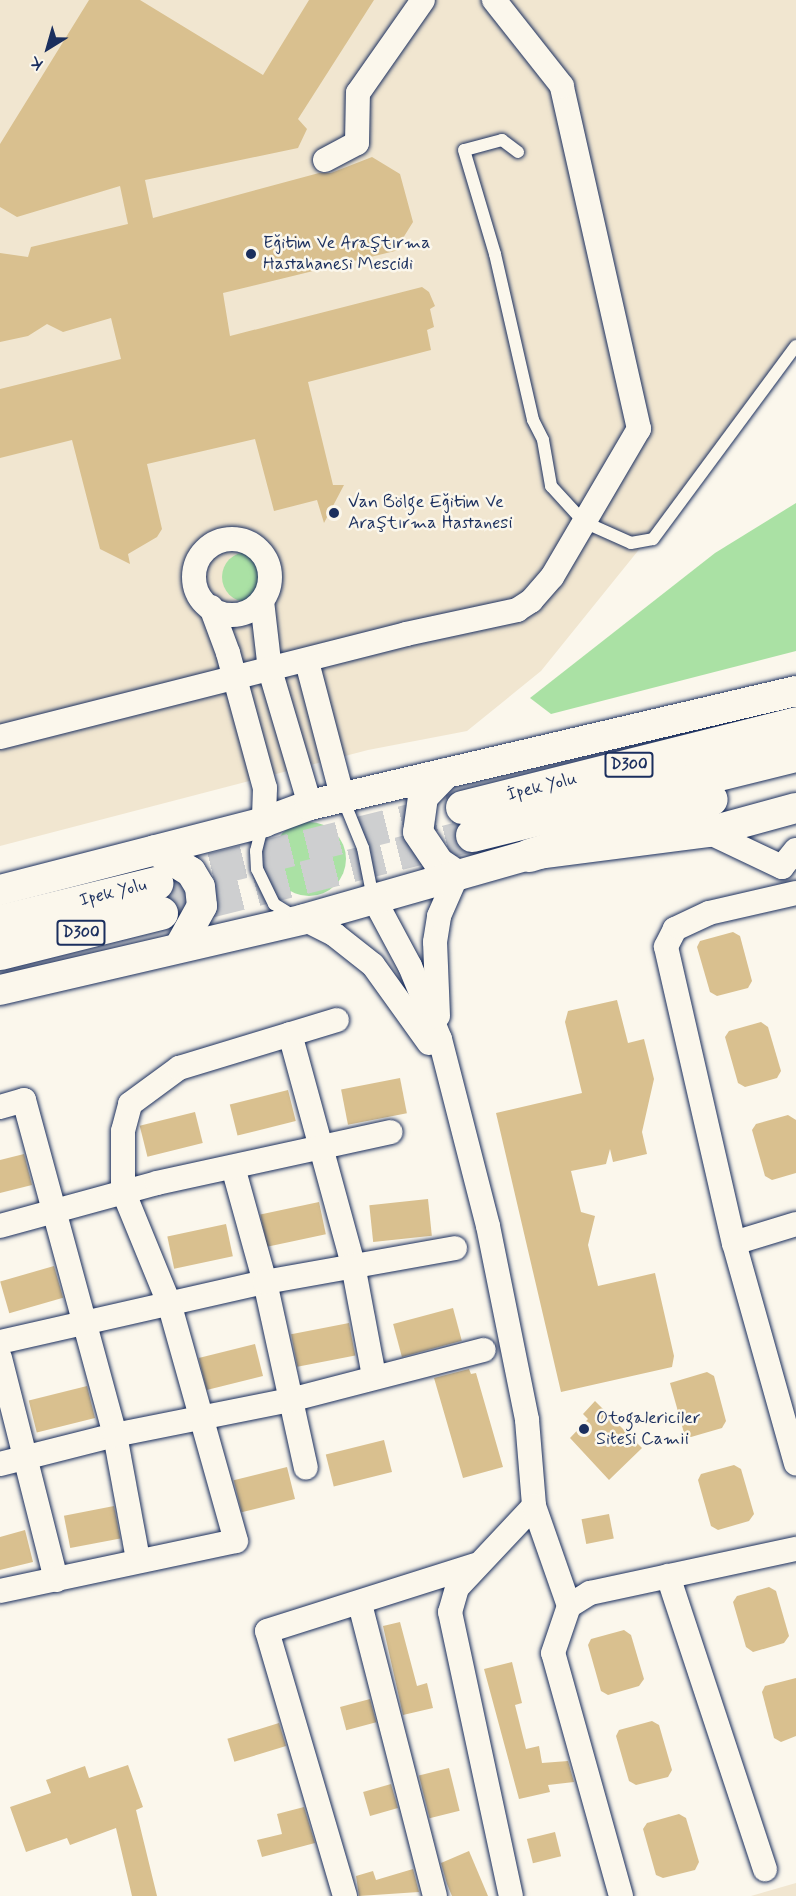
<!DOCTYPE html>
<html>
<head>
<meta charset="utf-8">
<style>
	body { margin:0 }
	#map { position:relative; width:796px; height:1896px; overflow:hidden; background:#fbf7ec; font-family:Mynerve,sans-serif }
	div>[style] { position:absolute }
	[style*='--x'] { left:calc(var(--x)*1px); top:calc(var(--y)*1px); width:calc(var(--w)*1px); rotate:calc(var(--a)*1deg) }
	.built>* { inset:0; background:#f1e6d0 }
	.green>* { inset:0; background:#aae1a4 }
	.round { border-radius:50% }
	.building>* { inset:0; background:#d9c08f; transform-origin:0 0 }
	.trunk-tunnel>* { height:33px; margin-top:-16.5px; transform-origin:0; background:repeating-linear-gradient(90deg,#cecfd0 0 33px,transparent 0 49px) }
	.roads { filter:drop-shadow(0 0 2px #1b2f5e) drop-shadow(0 0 2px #1b2f5e) }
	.service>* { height:12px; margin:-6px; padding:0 6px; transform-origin:6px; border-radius:6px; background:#fbf7ec }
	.minor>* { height:24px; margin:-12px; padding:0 12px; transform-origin:12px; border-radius:12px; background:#fbf7ec }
	.minor>.ring { margin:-12px; padding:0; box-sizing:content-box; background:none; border:24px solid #fbf7ec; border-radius:50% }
	.tertiary>* { height:30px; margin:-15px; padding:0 15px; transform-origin:15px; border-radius:15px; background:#fbf7ec }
	.trunk>* { height:33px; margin:-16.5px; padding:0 16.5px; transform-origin:16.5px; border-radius:16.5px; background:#fbf7ec }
	.dots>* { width:16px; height:16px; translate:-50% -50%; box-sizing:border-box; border:3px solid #fbf7ec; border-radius:50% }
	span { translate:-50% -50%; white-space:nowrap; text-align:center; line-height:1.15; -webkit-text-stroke:5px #fbf7ec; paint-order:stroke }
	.shield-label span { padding:2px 4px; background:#fbf7ec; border:2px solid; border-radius:4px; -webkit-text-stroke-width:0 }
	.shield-label { font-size:16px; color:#1b2f5e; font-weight:700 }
	.poi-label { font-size:18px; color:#1b2f5e }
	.left { translate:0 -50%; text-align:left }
	.street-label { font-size:18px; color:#1b2f5e }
	.north { position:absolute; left:18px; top:18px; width:60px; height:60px; -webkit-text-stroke:4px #fbf7ec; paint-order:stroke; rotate:217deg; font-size:16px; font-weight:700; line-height:24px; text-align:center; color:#1b2f5e }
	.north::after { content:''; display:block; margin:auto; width:21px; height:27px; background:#1b2f5e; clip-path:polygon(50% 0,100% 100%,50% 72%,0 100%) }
</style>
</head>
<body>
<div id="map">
	<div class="built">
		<i style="clip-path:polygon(0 0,796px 0,796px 355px,541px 671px,467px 731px,368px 750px,0 846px)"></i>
		<i style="clip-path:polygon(796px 1883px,796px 1896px,751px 1896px)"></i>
	</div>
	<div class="green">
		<i style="clip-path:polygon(796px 503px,796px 651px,551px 714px,530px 698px,715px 553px)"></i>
		<i class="round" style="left:222px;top:552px;width:50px;height:50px"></i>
		<i class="round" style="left:272px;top:822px;width:74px;height:74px"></i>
	</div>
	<div class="building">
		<i style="clip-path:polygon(89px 0,140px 0,263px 75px,309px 0,374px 0,298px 119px,307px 129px,298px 148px,145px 180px,153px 218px,319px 173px,331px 173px,372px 157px,400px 174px,413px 222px,395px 251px,223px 293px,230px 336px,422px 287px,429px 292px,435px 306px,430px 309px,434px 327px,427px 330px,431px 350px,308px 382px,333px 485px,344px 485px,324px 523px,317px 500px,274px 511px,255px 439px,147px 464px,162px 529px,157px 537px,128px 554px,130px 564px,100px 549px,72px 440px,0 458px,0 389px,121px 359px,111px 318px,63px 332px,47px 324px,28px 336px,0 342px,0 253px,28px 257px,31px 247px,128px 224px,120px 186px,17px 217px,0 207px,0 144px)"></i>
		<i style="clip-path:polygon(733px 932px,740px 936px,752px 981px,748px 988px,717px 996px,710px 992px,697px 947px,700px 941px)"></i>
		<i style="clip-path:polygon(617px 1000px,628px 1043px,644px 1039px,654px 1079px,642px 1132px,647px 1154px,613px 1162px,610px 1149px,606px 1164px,571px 1171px,581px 1212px,595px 1216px,588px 1245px,598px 1286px,655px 1273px,674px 1356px,672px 1367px,561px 1392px,496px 1113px,582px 1093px,565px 1022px,568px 1011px)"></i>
		<i style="clip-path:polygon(761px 1022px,768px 1027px,781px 1071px,777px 1078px,745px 1087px,738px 1083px,725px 1037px,729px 1031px)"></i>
		<i style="left:400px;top:1078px;width:36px;height:60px;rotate:79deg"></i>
		<i style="left:288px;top:1090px;width:32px;height:60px;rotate:76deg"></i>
		<i style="left:195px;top:1112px;width:32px;height:57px;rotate:76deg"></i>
		<i style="clip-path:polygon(788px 1115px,796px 1120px,796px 1173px,772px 1180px,765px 1176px,752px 1130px,756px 1124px)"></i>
		<i style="clip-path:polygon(24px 1154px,32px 1185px,0 1193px,0 1160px)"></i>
		<i style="left:428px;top:1199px;width:37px;height:59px;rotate:84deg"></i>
		<i style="left:319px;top:1202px;width:33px;height:60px;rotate:78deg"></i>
		<i style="left:226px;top:1224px;width:33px;height:60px;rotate:78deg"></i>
		<i style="left:54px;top:1266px;width:33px;height:56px;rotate:74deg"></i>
		<i style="left:453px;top:1308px;width:34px;height:62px;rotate:75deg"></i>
		<i style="left:349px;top:1323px;width:33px;height:59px;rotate:79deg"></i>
		<i style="left:255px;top:1344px;width:33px;height:58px;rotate:76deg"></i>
		<i style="clip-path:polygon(469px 1369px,471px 1374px,476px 1373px,503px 1467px,463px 1478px,434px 1378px)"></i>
		<i style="clip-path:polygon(707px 1372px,714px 1376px,726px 1421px,722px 1428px,691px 1437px,684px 1433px,670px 1383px)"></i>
		<i style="left:87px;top:1386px;width:33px;height:60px;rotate:76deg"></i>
		<i style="clip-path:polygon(595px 1401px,642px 1448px,609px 1480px,570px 1438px,588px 1419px,583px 1414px)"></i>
		<i style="left:384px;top:1440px;width:33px;height:60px;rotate:76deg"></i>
		<i style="clip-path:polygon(734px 1465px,741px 1469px,754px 1514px,749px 1521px,718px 1530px,711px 1526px,698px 1480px,701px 1474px)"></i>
		<i style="left:287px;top:1467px;width:33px;height:55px;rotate:76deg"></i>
		<i style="left:114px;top:1506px;width:33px;height:51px;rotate:79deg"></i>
		<i style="left:609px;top:1514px;width:25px;height:28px;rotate:79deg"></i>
		<i style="clip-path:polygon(25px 1530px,33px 1562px,0 1570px,0 1537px)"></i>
		<i style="clip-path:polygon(769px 1587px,776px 1591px,789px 1636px,784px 1643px,753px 1652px,746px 1647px,733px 1602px,737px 1596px)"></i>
		<i style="clip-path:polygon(400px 1622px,417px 1686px,427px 1683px,433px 1708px,403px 1715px,383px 1626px)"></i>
		<i style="clip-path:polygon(624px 1630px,631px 1635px,644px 1679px,639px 1686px,608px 1695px,601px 1691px,588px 1645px,591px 1639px)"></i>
		<i style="clip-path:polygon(512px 1662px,522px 1703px,515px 1705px,526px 1749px,539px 1746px,542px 1763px,568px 1761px,574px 1782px,548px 1785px,550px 1792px,519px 1799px,484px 1669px)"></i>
		<i style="clip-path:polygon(796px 1678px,796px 1736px,781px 1742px,774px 1738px,762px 1692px,765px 1686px)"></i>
		<i style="left:370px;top:1699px;width:24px;height:31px;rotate:75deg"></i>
		<i style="clip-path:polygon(652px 1721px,659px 1725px,672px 1770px,668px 1777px,636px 1785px,629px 1781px,616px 1736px,619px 1730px)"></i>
		<i style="left:279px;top:1723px;width:24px;height:54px;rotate:73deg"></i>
		<i style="clip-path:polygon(128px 1765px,143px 1807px,136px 1810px,157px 1896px,132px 1896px,116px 1828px,70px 1845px,67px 1838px,26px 1852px,10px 1807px,51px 1793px,46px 1780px,85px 1766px,89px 1778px)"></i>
		<i style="left:449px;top:1768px;width:44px;height:31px;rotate:76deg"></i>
		<i style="left:391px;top:1784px;width:25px;height:29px;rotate:74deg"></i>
		<i style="clip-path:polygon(304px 1807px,315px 1843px,262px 1857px,257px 1840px,282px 1834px,277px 1814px)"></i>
		<i style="clip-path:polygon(679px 1814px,686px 1818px,699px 1862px,695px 1870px,663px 1878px,656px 1875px,643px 1829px,647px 1823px)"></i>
		<i style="left:555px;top:1832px;width:25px;height:29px;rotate:76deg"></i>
		<i style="clip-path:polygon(469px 1851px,488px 1896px,452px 1896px,447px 1884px,441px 1863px)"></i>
		<i style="clip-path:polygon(413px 1869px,419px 1892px,359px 1896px,356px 1876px,373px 1871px,376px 1880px)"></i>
	</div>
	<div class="trunk-tunnel">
		<i style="--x:164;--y:881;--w:307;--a:-13.9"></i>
		<i style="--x:161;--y:913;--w:321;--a:-14.1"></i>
	</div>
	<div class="roads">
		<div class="service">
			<i style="--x:518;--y:152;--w:20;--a:-143"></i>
			<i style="--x:502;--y:140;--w:39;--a:165"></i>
			<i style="--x:464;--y:150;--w:109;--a:73.4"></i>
			<i style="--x:495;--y:254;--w:170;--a:77.1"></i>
			<i style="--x:533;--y:420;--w:22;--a:63"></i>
			<i style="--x:543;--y:440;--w:47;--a:80.1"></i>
			<i style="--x:551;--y:486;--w:49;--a:47.5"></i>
			<i style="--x:584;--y:522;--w:51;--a:24.1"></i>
			<i style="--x:631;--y:543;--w:22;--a:-10"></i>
			<i style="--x:653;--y:539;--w:240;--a:-53.5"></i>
			<i style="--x:343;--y:799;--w:53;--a:67.8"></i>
			<i style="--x:363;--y:848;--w:51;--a:78.7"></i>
			<i style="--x:263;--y:823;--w:29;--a:104"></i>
			<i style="--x:256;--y:851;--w:18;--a:87"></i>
			<i style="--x:257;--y:869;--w:39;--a:64"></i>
			<i style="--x:274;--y:904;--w:22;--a:32"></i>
		</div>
		<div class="minor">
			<i style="--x:325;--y:160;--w:36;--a:-28"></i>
			<i style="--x:357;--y:143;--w:50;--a:-88.9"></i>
			<i style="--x:358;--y:93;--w:113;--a:-55"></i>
			<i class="ring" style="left:194px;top:539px;width:52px;height:52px"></i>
			<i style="--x:262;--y:601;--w:69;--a:83.4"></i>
			<i style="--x:270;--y:670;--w:141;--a:73.5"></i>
			<i style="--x:211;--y:607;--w:49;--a:69.7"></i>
			<i style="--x:228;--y:653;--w:140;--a:74.7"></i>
			<i style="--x:265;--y:788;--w:34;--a:92"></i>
			<i style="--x:307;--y:662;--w:142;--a:75.3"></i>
			<i style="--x:0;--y:737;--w:419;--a:-14.2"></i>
			<i style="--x:406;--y:634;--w:114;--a:-12.2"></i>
			<i style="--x:517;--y:610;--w:17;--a:-33"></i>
			<i style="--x:531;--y:601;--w:32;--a:-49"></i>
			<i style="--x:552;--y:577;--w:172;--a:-59.6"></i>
			<i style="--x:639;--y:429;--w:352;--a:-102.7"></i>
			<i style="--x:562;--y:86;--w:110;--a:-128.3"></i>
			<i style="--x:708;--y:832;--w:82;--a:25.3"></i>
			<i style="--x:782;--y:867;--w:22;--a:-51"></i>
			<i style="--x:796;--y:893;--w:89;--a:167.1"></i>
			<i style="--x:709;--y:913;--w:38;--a:155"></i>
			<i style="--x:675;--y:929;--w:20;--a:117"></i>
			<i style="--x:666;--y:947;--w:304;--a:77.1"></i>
			<i style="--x:734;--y:1243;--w:229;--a:74.3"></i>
			<i style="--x:374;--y:899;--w:76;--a:61.8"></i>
			<i style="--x:410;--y:966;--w:79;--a:67.7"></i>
			<i style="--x:440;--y:1039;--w:193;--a:75.6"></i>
			<i style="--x:488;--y:1226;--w:198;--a:78.6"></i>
			<i style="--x:527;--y:1420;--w:86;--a:85.3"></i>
			<i style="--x:534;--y:1506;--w:112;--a:133.2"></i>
			<i style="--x:457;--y:1588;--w:25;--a:106"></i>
			<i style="--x:450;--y:1612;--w:290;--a:77.9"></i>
			<i style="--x:304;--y:919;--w:35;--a:27"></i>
			<i style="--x:335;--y:935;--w:48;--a:38.3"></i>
			<i style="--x:373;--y:965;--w:96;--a:54.3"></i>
			<i style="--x:438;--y:1016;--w:74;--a:-92.3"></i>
			<i style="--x:435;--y:942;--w:26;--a:-81"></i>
			<i style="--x:439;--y:916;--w:45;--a:-66.3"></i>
			<i style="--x:290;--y:1034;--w:239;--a:74.7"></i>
			<i style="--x:353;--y:1265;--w:113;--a:79.3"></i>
			<i style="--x:0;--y:1107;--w:25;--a:-16"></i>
			<i style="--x:24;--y:1100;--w:347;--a:74.8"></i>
			<i style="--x:115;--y:1435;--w:126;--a:79.5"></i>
			<i style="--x:233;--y:1167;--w:119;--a:74.5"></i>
			<i style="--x:265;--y:1282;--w:190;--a:77.6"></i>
			<i style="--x:0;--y:1226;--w:163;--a:-15.3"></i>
			<i style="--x:157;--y:1183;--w:239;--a:-12.3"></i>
			<i style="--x:734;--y:1243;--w:65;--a:-17"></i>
			<i style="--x:0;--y:1342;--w:272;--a:-12.8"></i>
			<i style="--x:265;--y:1282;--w:193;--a:-10.1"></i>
			<i style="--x:0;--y:1358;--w:229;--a:75.8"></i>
			<i style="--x:0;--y:1464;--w:119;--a:-14.2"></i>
			<i style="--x:115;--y:1435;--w:178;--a:-11.3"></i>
			<i style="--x:290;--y:1400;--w:200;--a:-14.5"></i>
			<i style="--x:534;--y:1506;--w:106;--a:70.7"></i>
			<i style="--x:668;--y:1576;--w:309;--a:71.7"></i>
			<i style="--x:0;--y:1591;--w:241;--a:-12"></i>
			<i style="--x:236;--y:1541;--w:247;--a:-105.7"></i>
			<i style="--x:169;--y:1303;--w:121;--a:-112.3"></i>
			<i style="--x:123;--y:1191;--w:60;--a:-90"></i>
			<i style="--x:123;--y:1131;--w:28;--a:-75"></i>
			<i style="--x:130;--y:1104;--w:61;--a:-36.3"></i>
			<i style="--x:179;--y:1068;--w:165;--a:-16.9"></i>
			<i style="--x:360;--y:1604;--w:301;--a:75.6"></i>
			<i style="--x:345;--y:1896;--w:276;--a:-106.4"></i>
			<i style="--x:267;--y:1631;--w:218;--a:-17.6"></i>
			<i style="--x:621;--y:1896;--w:252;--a:-105.6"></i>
			<i style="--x:553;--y:1653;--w:50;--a:-71.2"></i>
			<i style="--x:569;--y:1606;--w:25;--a:-32"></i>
			<i style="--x:590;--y:1593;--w:211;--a:-12.1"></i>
		</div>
		<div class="tertiary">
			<i style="--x:446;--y:773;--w:33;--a:134"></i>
			<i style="--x:423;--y:797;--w:35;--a:98"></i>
			<i style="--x:418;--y:832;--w:37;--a:56"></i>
			<i style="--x:439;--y:863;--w:22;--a:34"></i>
			<i style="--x:155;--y:850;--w:42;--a:31.4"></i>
			<i style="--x:191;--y:872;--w:17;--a:59"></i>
			<i style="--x:200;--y:887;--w:19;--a:84"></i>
			<i style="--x:202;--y:906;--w:46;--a:118.8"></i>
			<i style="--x:0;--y:890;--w:273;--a:-14.4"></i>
			<i style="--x:264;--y:822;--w:49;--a:-20.3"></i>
			<i style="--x:310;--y:805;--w:499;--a:-13.2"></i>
			<i style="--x:0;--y:990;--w:312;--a:-13.1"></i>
			<i style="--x:304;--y:919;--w:234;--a:-15.9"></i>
			<i style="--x:529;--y:855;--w:180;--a:-7.3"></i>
			<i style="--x:708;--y:832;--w:91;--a:-15.3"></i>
		</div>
		<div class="trunk">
			<i style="--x:462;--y:807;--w:344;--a:-14.1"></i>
			<i style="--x:472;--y:835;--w:334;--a:-13.9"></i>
			<i style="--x:529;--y:855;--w:190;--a:-17.1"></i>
			<i style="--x:0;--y:921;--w:161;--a:-13.7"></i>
			<i style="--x:0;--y:953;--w:166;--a:-14"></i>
		</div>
	</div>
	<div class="dots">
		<i style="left:251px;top:254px;background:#1b2f5e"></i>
		<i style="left:334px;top:513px;background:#1b2f5e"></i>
		<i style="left:584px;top:1429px;background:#1b2f5e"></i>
	</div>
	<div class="shield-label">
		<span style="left:629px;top:765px">D300</span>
		<span style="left:81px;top:933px">D300</span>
	</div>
	<div class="poi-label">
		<span class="left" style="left:263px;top:254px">Eğitim Ve Araştırma<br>Hastahanesi Mescidi</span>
		<span class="left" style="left:348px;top:513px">Van Bölge Eğitim Ve<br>Araştırma Hastanesi</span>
		<span class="left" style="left:596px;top:1429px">Otogalericiler<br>Sitesi Camii</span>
	</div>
	<div class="street-label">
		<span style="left:542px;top:787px;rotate:-14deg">İpek Yolu</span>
		<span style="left:113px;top:893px;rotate:-14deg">Ipek Yolu</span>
	</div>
	<div class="north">K</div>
</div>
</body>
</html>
